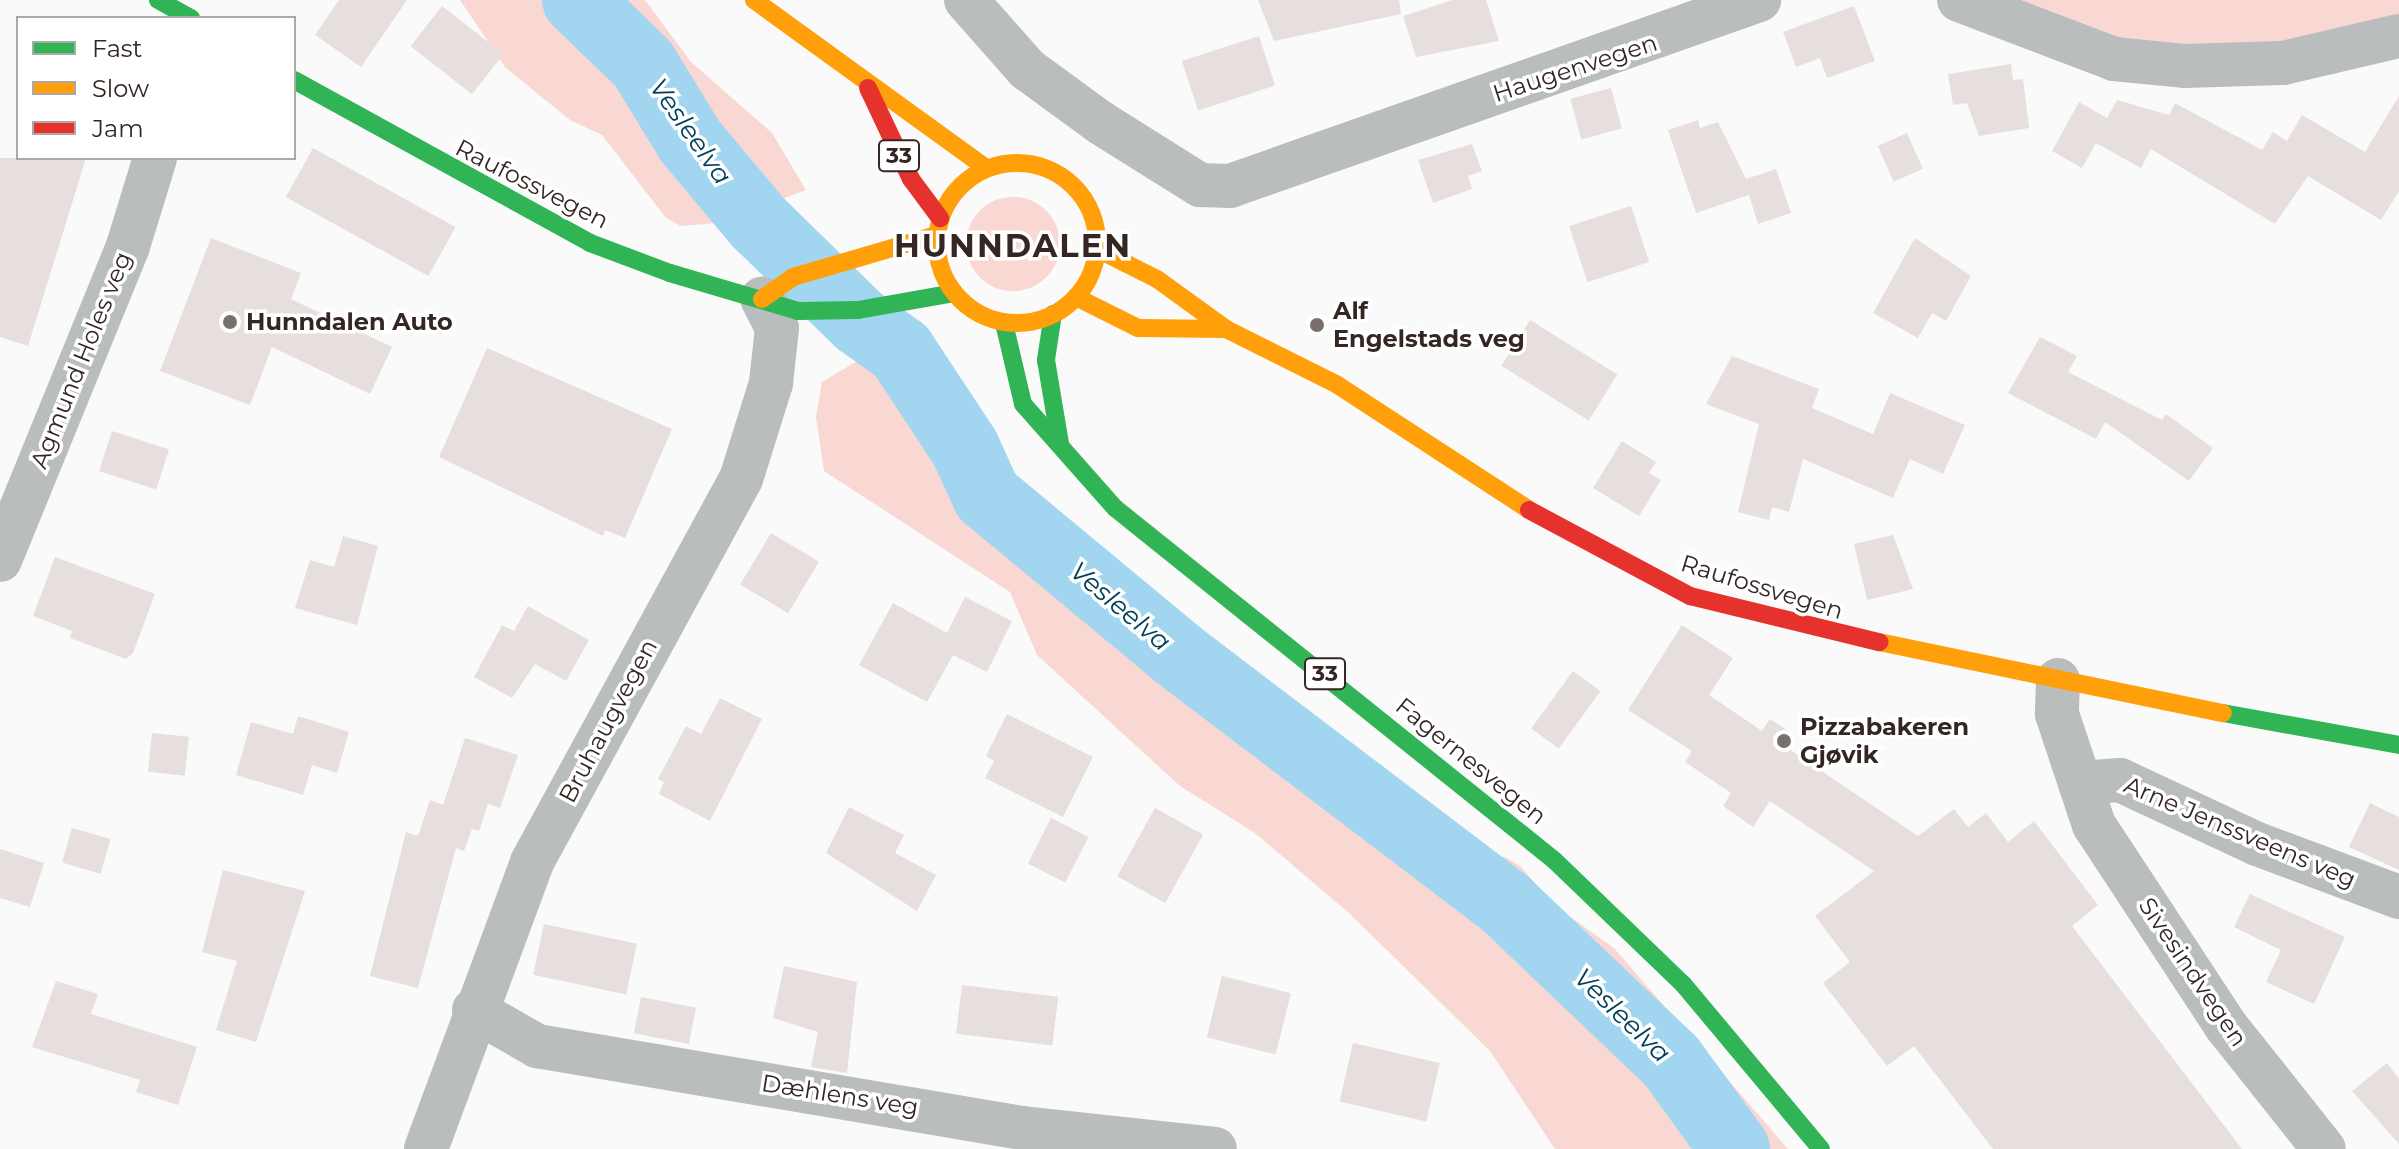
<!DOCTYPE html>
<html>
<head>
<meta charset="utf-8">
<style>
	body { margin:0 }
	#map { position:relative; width:2399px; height:1149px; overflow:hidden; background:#fafafa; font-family:Montserrat,sans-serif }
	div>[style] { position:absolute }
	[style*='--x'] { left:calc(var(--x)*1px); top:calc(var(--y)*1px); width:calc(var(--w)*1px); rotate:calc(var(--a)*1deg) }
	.green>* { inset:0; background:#f9d7d2 }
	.round { border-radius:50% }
	.river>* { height:70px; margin:-35px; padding:0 35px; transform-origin:35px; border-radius:35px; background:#a2d6f0 }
	.building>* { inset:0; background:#e6dfde; transform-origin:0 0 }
	.street>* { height:44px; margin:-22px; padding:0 22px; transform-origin:22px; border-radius:22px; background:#b9bdbe }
	.fast>* { height:18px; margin:-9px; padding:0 9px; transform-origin:9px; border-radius:9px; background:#30b455 }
	.slow>* { height:18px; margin:-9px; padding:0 9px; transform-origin:9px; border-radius:9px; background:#ff9f0a }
	.slow>.ring { margin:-9px; padding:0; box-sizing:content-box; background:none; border:18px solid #ff9f0a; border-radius:50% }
	.jam>* { height:18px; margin:-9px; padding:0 9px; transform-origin:9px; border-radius:9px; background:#e5322d }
	.dots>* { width:22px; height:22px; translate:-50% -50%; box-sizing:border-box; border:4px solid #fff; border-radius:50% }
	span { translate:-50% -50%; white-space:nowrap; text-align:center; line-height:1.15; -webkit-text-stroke:7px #fff; paint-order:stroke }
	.shield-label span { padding:2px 6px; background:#fff; border:2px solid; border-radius:6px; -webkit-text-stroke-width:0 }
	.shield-label { font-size:22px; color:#342623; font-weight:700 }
	.street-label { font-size:24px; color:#342623 }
	.poi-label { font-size:24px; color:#342623; font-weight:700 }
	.left { translate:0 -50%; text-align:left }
	.water-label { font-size:26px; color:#004059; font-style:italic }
	.district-label { font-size:32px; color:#342623; font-weight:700; letter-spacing:2px }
	.legend { position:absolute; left:16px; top:16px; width:280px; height:144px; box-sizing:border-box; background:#fff; border:2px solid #aea8a7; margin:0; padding:10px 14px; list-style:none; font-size:24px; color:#342623 }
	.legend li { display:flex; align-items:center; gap:16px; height:40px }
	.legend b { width:40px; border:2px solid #aea8a7 }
</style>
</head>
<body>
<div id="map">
	<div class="green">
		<i style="clip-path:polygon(460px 0,645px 0,691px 62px,772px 133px,806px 190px,716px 223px,681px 226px,666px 218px,602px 135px,570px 120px,505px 67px)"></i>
		<i style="clip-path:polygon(1948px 0,2399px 0,2399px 36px,2223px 76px)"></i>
		<i class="round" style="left:966px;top:197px;width:94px;height:94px"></i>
		<i style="clip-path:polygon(866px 356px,882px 361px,934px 453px,1231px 731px,1385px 851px,1454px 863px,1505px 857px,1520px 866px,1555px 906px,1614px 948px,1788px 1149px,1555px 1149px,1490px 1051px,1350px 914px,1255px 833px,1180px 786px,1037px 655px,1010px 592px,824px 471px,816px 417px,822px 382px)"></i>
	</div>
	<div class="river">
		<i style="--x:577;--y:0;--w:92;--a:44.1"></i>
		<i style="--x:643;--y:64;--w:90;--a:58.6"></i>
		<i style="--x:690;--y:141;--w:106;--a:50"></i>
		<i style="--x:758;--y:222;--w:141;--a:44.4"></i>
		<i style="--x:859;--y:321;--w:52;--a:35.5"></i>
		<i style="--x:901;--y:351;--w:116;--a:56.6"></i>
		<i style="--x:965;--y:448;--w:53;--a:65.4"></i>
		<i style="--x:987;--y:496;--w:247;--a:39.7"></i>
		<i style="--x:1177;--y:654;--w:412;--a:37.2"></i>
		<i style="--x:1505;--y:903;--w:229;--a:43.6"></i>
		<i style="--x:1671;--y:1061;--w:109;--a:54"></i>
	</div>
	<div class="building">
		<i style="clip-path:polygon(339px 0,407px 0,361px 67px,315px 35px)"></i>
		<i style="clip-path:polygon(1258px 0,1399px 0,1401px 14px,1274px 41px)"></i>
		<i style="clip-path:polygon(1453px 0,1486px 0,1499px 41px,1416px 57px,1403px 16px)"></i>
		<i style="left:442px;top:6px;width:78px;height:51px;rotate:38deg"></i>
		<i style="clip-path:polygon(1854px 6px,1875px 61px,1827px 78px,1820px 58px,1796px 67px,1783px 32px)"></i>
		<i style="left:1259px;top:36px;width:52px;height:81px;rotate:72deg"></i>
		<i style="clip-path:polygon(2011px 64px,2013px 80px,2023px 79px,2029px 128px,1979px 136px,1967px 103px,1953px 105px,1948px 74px)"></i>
		<i style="left:1611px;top:88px;width:42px;height:42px;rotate:75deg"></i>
		<i style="clip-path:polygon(2399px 96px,2399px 191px,2381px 220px,2308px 176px,2275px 224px,2151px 149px,2141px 168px,2096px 143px,2082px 168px,2052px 151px,2079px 102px,2107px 118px,2117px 100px,2169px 115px,2175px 103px,2262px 150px,2273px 132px,2287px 141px,2302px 115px,2365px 152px)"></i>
		<i style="clip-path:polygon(1698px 120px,1700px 128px,1718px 122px,1746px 179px,1776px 169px,1791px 213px,1758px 224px,1749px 195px,1696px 213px,1668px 130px)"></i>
		<i style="left:1907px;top:133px;width:39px;height:32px;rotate:66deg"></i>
		<i style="clip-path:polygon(1472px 144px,1482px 171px,1468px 176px,1472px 189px,1433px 203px,1418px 160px)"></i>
		<i style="left:313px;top:148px;width:163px;height:56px;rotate:29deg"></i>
		<i style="clip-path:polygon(0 158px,86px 158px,28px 346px,0 337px)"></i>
		<i style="left:1631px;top:206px;width:59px;height:65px;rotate:72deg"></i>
		<i style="clip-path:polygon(211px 238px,301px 273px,291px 299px,392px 347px,370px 394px,272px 347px,250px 405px,160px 371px)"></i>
		<i style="clip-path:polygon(1915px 238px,1971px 276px,1946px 321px,1932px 313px,1918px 338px,1873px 313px)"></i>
		<i style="left:1530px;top:320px;width:103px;height:54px;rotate:32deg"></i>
		<i style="clip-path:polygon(2040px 337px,2077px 356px,2068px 372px,2162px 420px,2166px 414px,2213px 448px,2189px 481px,2105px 422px,2096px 439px,2008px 393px)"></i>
		<i style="clip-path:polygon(487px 348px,672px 429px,625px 538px,605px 530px,603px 536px,439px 457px)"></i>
		<i style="clip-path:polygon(1732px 356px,1819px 389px,1812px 408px,1873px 434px,1890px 393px,1965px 425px,1943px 474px,1910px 459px,1893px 498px,1803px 459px,1789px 512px,1772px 507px,1769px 520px,1738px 512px,1759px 424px,1706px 404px)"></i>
		<i style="left:112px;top:431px;width:60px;height:42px;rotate:18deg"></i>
		<i style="clip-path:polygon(1622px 441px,1656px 462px,1649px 473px,1661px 480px,1639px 516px,1593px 488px)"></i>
		<i style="left:771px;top:533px;width:56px;height:60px;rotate:31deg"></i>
		<i style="clip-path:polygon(1893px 535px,1913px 589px,1867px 600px,1854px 544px)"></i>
		<i style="clip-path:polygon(343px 536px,378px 546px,357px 625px,295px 608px,310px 560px,334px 567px)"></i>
		<i style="clip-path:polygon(55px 557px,155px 594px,133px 653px,126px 659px,70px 638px,72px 631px,33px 616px)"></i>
		<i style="clip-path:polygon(965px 597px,1012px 621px,987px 672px,953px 655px,927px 702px,859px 665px,893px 603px,947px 633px)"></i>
		<i style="clip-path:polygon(528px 606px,589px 640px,566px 681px,535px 664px,512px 698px,474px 677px,502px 625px,514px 631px)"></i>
		<i style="clip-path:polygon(1682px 625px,1733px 658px,1709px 695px,1762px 731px,1770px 719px,1794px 735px,1786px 747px,1918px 836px,1954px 809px,1968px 827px,1986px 813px,2008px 842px,2034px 821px,2098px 905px,2072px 926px,2242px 1149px,1993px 1149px,1914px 1046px,1887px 1066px,1823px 983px,1850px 962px,1815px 916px,1874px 871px,1770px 801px,1753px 827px,1723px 806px,1731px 793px,1685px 762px,1692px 751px,1628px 710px)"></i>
		<i style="left:1573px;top:671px;width:34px;height:71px;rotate:36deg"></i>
		<i style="clip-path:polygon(720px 698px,762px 719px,710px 821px,659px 794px,664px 782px,658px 779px,686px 726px,701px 734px)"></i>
		<i style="clip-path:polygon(1007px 714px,1093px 757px,1063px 817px,985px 778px,994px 761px,986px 756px)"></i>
		<i style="clip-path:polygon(298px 716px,349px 732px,337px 773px,312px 765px,303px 795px,236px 775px,251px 722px,293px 734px)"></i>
		<i style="left:152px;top:733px;width:37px;height:39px;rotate:6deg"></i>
		<i style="clip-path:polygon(465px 738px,518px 755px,500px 808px,488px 804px,479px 831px,472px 829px,464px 851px,456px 848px,418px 988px,370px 976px,406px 832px,418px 836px,430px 800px,443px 805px)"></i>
		<i style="clip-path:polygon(2370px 803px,2399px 817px,2399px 870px,2349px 847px)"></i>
		<i style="clip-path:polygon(849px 807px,904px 835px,895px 853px,936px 875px,917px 911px,826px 853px)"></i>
		<i style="left:1155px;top:808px;width:55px;height:78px;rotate:29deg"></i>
		<i style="left:1051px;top:818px;width:42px;height:51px;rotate:27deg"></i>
		<i style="left:72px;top:828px;width:40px;height:36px;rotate:16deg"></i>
		<i style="clip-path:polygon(0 849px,44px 863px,30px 907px,0 898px)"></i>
		<i style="clip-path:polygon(223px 870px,305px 891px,256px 1042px,216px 1030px,237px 961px,202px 952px)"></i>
		<i style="clip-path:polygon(2250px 894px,2345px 937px,2314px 1004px,2266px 982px,2281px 950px,2234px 927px)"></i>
		<i style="left:544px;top:924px;width:95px;height:52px;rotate:12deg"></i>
		<i style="clip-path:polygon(784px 966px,857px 982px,847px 1073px,811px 1067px,818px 1032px,773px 1018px)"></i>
		<i style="left:1222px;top:976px;width:71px;height:63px;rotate:14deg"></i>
		<i style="clip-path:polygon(56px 981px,98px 994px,91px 1014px,197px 1047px,178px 1105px,136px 1092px,140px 1080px,32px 1047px)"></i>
		<i style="left:962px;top:985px;width:97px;height:49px;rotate:7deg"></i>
		<i style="left:641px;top:997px;width:56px;height:37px;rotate:11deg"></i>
		<i style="left:1353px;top:1043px;width:89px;height:60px;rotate:13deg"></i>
		<i style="clip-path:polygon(2387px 1063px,2399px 1079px,2399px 1144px,2352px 1091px)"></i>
	</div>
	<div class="street">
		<i style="--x:966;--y:0;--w:92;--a:48.5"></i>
		<i style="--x:1027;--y:69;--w:92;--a:36.1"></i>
		<i style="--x:1101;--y:123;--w:117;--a:32.1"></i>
		<i style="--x:1200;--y:185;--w:30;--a:2"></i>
		<i style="--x:1230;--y:186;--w:561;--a:-19.37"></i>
		<i style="--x:1959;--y:0;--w:166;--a:20.8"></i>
		<i style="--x:2114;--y:59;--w:70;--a:5.7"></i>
		<i style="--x:2184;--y:66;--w:99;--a:-1.7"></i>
		<i style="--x:2283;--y:63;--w:119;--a:-13.1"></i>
		<i style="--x:0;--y:560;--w:339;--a:-67.8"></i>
		<i style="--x:128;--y:246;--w:92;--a:-72.9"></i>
		<i style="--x:2058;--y:680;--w:34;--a:92"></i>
		<i style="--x:2057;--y:714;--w:117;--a:71.6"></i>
		<i style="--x:2094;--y:825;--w:240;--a:56.7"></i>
		<i style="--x:2226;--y:1026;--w:157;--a:51.5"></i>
		<i style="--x:2080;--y:783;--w:40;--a:-4.3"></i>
		<i style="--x:2120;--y:780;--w:151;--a:25"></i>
		<i style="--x:2257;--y:844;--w:152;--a:20.5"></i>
		<i style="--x:474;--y:1010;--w:73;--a:29.7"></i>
		<i style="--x:537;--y:1046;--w:493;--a:9.6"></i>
		<i style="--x:1023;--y:1128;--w:193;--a:6.2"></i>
		<i style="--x:426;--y:1149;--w:306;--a:-69.7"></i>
		<i style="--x:532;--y:862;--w:436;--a:-61.4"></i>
		<i style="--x:741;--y:479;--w:101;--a:-72.6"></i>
		<i style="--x:771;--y:383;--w:55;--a:-83.8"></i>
		<i style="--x:777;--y:328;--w:33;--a:-117"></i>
	</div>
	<div class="fast">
		<i style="--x:158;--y:0;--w:38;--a:29"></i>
		<i style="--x:294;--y:80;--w:338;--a:28.8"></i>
		<i style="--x:590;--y:243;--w:85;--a:20.6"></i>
		<i style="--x:670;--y:273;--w:134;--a:16.5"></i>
		<i style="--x:798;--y:311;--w:60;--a:-1"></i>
		<i style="--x:858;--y:310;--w:97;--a:-10"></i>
		<i style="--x:1053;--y:314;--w:47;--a:98.7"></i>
		<i style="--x:1046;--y:360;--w:85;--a:80.5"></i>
		<i style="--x:1004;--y:323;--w:83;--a:76.8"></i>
		<i style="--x:1023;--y:404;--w:139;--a:48.5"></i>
		<i style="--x:1115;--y:508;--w:563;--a:38.72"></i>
		<i style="--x:1554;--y:860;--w:179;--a:43.9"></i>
		<i style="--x:1683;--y:984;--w:215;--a:50.1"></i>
		<i style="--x:2223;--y:713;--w:179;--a:10.3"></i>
	</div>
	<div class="slow">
		<i style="--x:754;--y:0;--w:286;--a:35.9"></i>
		<i class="ring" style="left:937px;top:163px;width:142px;height:142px"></i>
		<i style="--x:1097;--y:249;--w:67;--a:26.6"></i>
		<i style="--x:1157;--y:279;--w:85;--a:35.9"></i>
		<i style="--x:1226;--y:329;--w:123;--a:26.6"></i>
		<i style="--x:1336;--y:384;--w:230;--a:33.1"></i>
		<i style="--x:1076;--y:297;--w:69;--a:26.6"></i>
		<i style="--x:1138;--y:328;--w:88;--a:0.7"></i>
		<i style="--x:762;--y:299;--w:38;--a:-35"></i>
		<i style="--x:793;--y:277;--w:150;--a:-16.3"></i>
		<i style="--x:1879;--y:642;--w:351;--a:11.7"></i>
	</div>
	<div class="jam">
		<i style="--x:868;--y:88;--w:101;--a:64.7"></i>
		<i style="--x:911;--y:179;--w:49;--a:53.4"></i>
		<i style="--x:1529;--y:510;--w:183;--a:28.1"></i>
		<i style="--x:1690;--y:596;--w:195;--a:13.7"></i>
	</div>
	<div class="dots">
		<i style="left:230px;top:322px;background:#79706e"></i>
		<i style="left:1317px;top:325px;background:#79706e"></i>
		<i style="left:1784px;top:741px;background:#79706e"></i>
	</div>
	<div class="shield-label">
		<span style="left:899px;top:156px">33</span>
		<span style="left:1325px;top:674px">33</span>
	</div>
	<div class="street-label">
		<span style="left:1575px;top:68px;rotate:-18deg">Haugenvegen</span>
		<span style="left:532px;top:184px;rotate:27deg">Raufossvegen</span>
		<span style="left:81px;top:360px;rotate:-68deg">Agmund Holes veg</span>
		<span style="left:1762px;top:587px;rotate:17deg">Raufossvegen</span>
		<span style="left:608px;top:721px;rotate:-62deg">Bruhaugvegen</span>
		<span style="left:1471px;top:761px;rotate:39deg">Fagernesvegen</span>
		<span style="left:2240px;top:832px;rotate:23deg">Arne Jenssveens veg</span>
		<span style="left:2193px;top:972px;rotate:56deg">Sivesindvegen</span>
		<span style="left:840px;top:1095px;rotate:9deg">Dæhlens veg</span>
	</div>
	<div class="poi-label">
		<span class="left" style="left:1333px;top:325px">Alf<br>Engelstads veg</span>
		<span class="left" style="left:246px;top:322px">Hunndalen Auto</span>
		<span class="left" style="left:1800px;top:741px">Pizzabakeren<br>Gjøvik</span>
	</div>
	<div class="water-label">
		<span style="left:690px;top:132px;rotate:55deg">Vesleelva</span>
		<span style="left:1120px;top:607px;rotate:40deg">Vesleelva</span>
		<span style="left:1622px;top:1016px;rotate:44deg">Vesleelva</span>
	</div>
	<div class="district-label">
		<span style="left:1013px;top:246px">HUNNDALEN</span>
	</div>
	<ul class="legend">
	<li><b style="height:10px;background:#30b455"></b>Fast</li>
	<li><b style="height:10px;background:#ff9f0a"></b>Slow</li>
	<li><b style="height:10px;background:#e5322d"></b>Jam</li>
	</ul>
</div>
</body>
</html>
